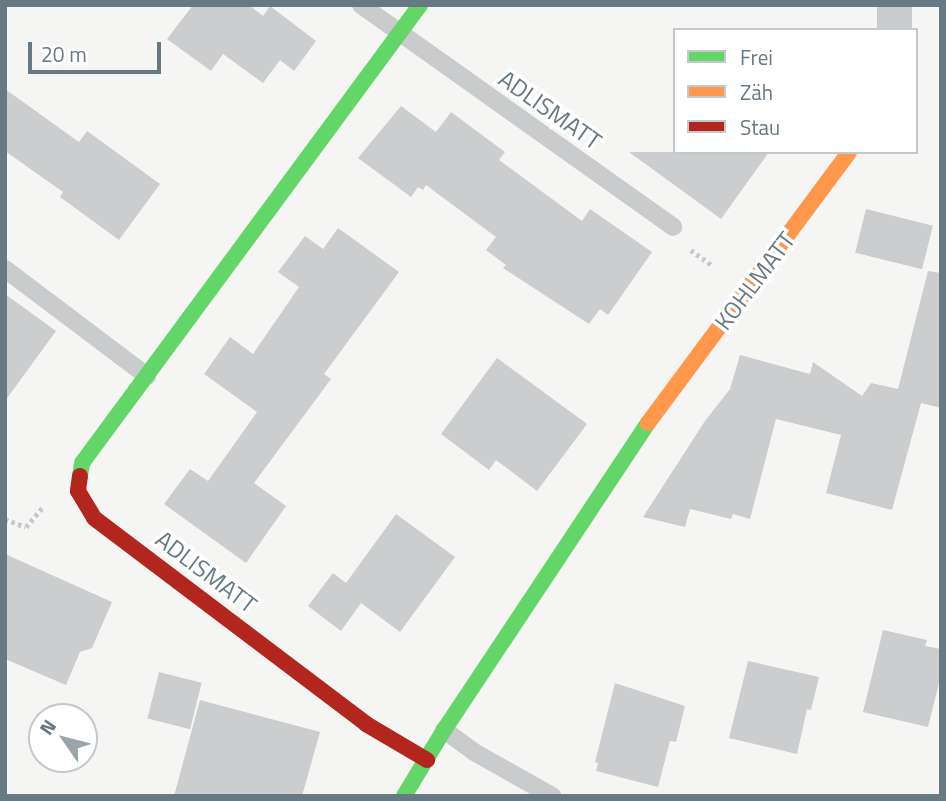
<!DOCTYPE html>
<html>
<head>
<meta charset="utf-8">
<style>
	body { margin:0 }
	#map { position:relative; width:946px; height:801px; overflow:hidden; background:#f5f5f4; font-family:"Titillium Web",sans-serif }
	div>[style] { position:absolute }
	[style*='--x'] { left:calc(var(--x)*1px); top:calc(var(--y)*1px); width:calc(var(--w)*1px); rotate:calc(var(--a)*1deg) }
	.building>* { inset:0; background:#cccdce; transform-origin:0 0 }
	.path>* { height:4.5px; margin-top:-2.25px; transform-origin:0; background:repeating-linear-gradient(90deg,#c7c8c9 0 3.5px,transparent 0 7px) }
	.lane>* { height:18px; margin:-9px; padding:0 9px; transform-origin:9px; border-radius:9px; background:#cacbcc }
	.street>* { height:35px; margin:-17.5px; padding:0 17.5px; transform-origin:17.5px; border-radius:17.5px; background:#cacbcc }
	.fast>* { height:16px; margin:-8px; padding:0 8px; transform-origin:8px; border-radius:8px; background:#63d668 }
	.slow>* { height:16px; margin:-8px; padding:0 8px; transform-origin:8px; border-radius:8px; background:#ff974d }
	.jam>* { height:16px; margin:-8px; padding:0 8px; transform-origin:8px; border-radius:8px; background:#b3261e }
	span { translate:-50% -50%; white-space:nowrap; text-align:center; line-height:1.15; -webkit-text-stroke:7px #fff; paint-order:stroke }
	.street-label { font-size:24px; color:#677983 }
	.frame { position:absolute; inset:0; border:7px solid #677983; pointer-events:none }
	.legend { position:absolute; left:673px; top:28px; width:245px; height:126px; box-sizing:border-box; background:#fff; border:2px solid #c2c9cd; margin:0; padding:9px 12px; list-style:none; font-size:21px; color:#677983 }
	.legend li { display:flex; align-items:center; gap:14px; height:35px }
	.legend b { width:35px; border:2px solid #c2c9cd }
	.north { position:absolute; left:28px; top:703px; width:70px; height:70px; box-sizing:border-box; background:#fff; border:2px solid #c2c9cd; border-radius:50%; rotate:305deg; font-size:19px; font-weight:700; line-height:28px; text-align:center; color:#677983 }
	.north::after { content:''; display:block; margin:auto; width:24px; height:32px; background:#99a4ab; clip-path:polygon(50% 0,100% 100%,50% 72%,0 100%) }
	.scale { position:absolute; left:28px; top:42px; width:133px; height:32px; box-sizing:border-box; border:4px solid #677983; border-top:0; padding-left:9px; font-size:21px; line-height:24px; white-space:nowrap; color:#677983; -webkit-text-stroke:5px #fff; paint-order:stroke }
</style>
</head>
<body>
<div id="map">
	<div class="building">
		<i style="clip-path:polygon(193px 5px,249px 5px,263px 16px,270px 6px,316px 41px,294px 71px,280px 60px,263px 83px,223px 54px,211px 71px,167px 39px)"></i>
		<i style="clip-path:polygon(5px 89px,79px 142px,87px 131px,160px 184px,119px 240px,60px 197px,63px 192px,5px 151px)"></i>
		<i style="clip-path:polygon(401px 106px,436px 132px,451px 112px,505px 152px,499px 160px,582px 221px,590px 209px,652px 252px,608px 315px,600px 309px,589px 324px,503px 268px,506px 265px,486px 250px,496px 237px,426px 185px,423px 190px,418px 187px,411px 197px,358px 158px)"></i>
		<i style="clip-path:polygon(629px 152px,769px 152px,721px 219px)"></i>
		<i style="left:866px;top:209px;width:69px;height:45px;rotate:14deg"></i>
		<i style="clip-path:polygon(338px 228px,399px 272px,324px 374px,331px 379px,254px 483px,286px 506px,246px 563px,164px 504px,190px 469px,208px 481px,257px 412px,204px 374px,230px 337px,253px 354px,299px 287px,278px 272px,305px 236px,323px 249px)"></i>
		<i style="clip-path:polygon(928px 271px,941px 273px,941px 408px,921px 403px,892px 510px,826px 493px,841px 435px,776px 419px,750px 519px,733px 514px,731px 519px,690px 509px,685px 527px,643px 517px,705px 421px,730px 389px,740px 355px,810px 374px,813px 362px,862px 396px,871px 383px,898px 389px)"></i>
		<i style="clip-path:polygon(5px 294px,56px 331px,5px 401px)"></i>
		<i style="clip-path:polygon(497px 358px,587px 424px,537px 491px,496px 460px,489px 470px,441px 434px)"></i>
		<i style="clip-path:polygon(396px 514px,455px 557px,400px 632px,361px 603px,341px 631px,308px 606px,333px 573px,346px 583px)"></i>
		<i style="clip-path:polygon(5px 554px,112px 602px,92px 648px,80px 652px,66px 685px,5px 659px)"></i>
		<i style="clip-path:polygon(883px 630px,927px 640px,925px 646px,941px 649px,941px 675px,928px 727px,863px 712px)"></i>
		<i style="clip-path:polygon(748px 661px,819px 677px,811px 710px,807px 709px,797px 754px,729px 738px)"></i>
		<i style="left:159px;top:672px;width:44px;height:48px;rotate:14deg"></i>
		<i style="clip-path:polygon(615px 683px,685px 706px,676px 742px,670px 741px,658px 787px,596px 771px,598px 763px,595px 762px)"></i>
		<i style="clip-path:polygon(200px 700px,320px 732px,302px 796px,174px 796px)"></i>
	</div>
	<div class="path">
		<i style="--x:691;--y:250;--w:27;--a:36"></i>
		<i style="--x:5;--y:519;--w:22;--a:21"></i>
		<i style="--x:26;--y:527;--w:25;--a:-50"></i>
	</div>
	<div class="lane">
		<i style="--x:361;--y:5;--w:383;--a:35.4"></i>
		<i style="--x:5;--y:269;--w:178;--a:37"></i>
		<i style="--x:444;--y:730;--w:37;--a:36"></i>
		<i style="--x:474;--y:752;--w:90;--a:29.4"></i>
	</div>
	<div class="street">
		<i style="--x:894;--y:30;--w:25;--a:-90"></i>
	</div>
	<div class="fast">
		<i style="--x:80;--y:476;--w:13;--a:-81"></i>
		<i style="--x:82;--y:463;--w:569;--a:-53.57"></i>
		<i style="--x:404;--y:796;--w:77;--a:-58.8"></i>
		<i style="--x:444;--y:730;--w:369;--a:-56.4"></i>
	</div>
	<div class="slow">
		<i style="--x:648;--y:423;--w:337;--a:-53.4"></i>
	</div>
	<div class="jam">
		<i style="--x:80;--y:476;--w:15;--a:98"></i>
		<i style="--x:78;--y:491;--w:31;--a:59"></i>
		<i style="--x:94;--y:518;--w:341;--a:37.1"></i>
		<i style="--x:366;--y:724;--w:71;--a:30.5"></i>
	</div>
	<div class="street-label">
		<span style="left:550px;top:110px;rotate:35deg">ADLISMATT</span>
		<span style="left:755px;top:281px;rotate:-53deg">KOHLMATT</span>
		<span style="left:206px;top:572px;rotate:37deg">ADLISMATT</span>
	</div>
	<div class="frame"></div>
	<ul class="legend">
	<li><b style="height:9px;background:#63d668"></b>Frei</li>
	<li><b style="height:9px;background:#ff974d"></b>Zäh</li>
	<li><b style="height:9px;background:#b3261e"></b>Stau</li>
	</ul>
	<div class="north">N</div>
	<div class="scale">20 m</div>
</div>
</body>
</html>
